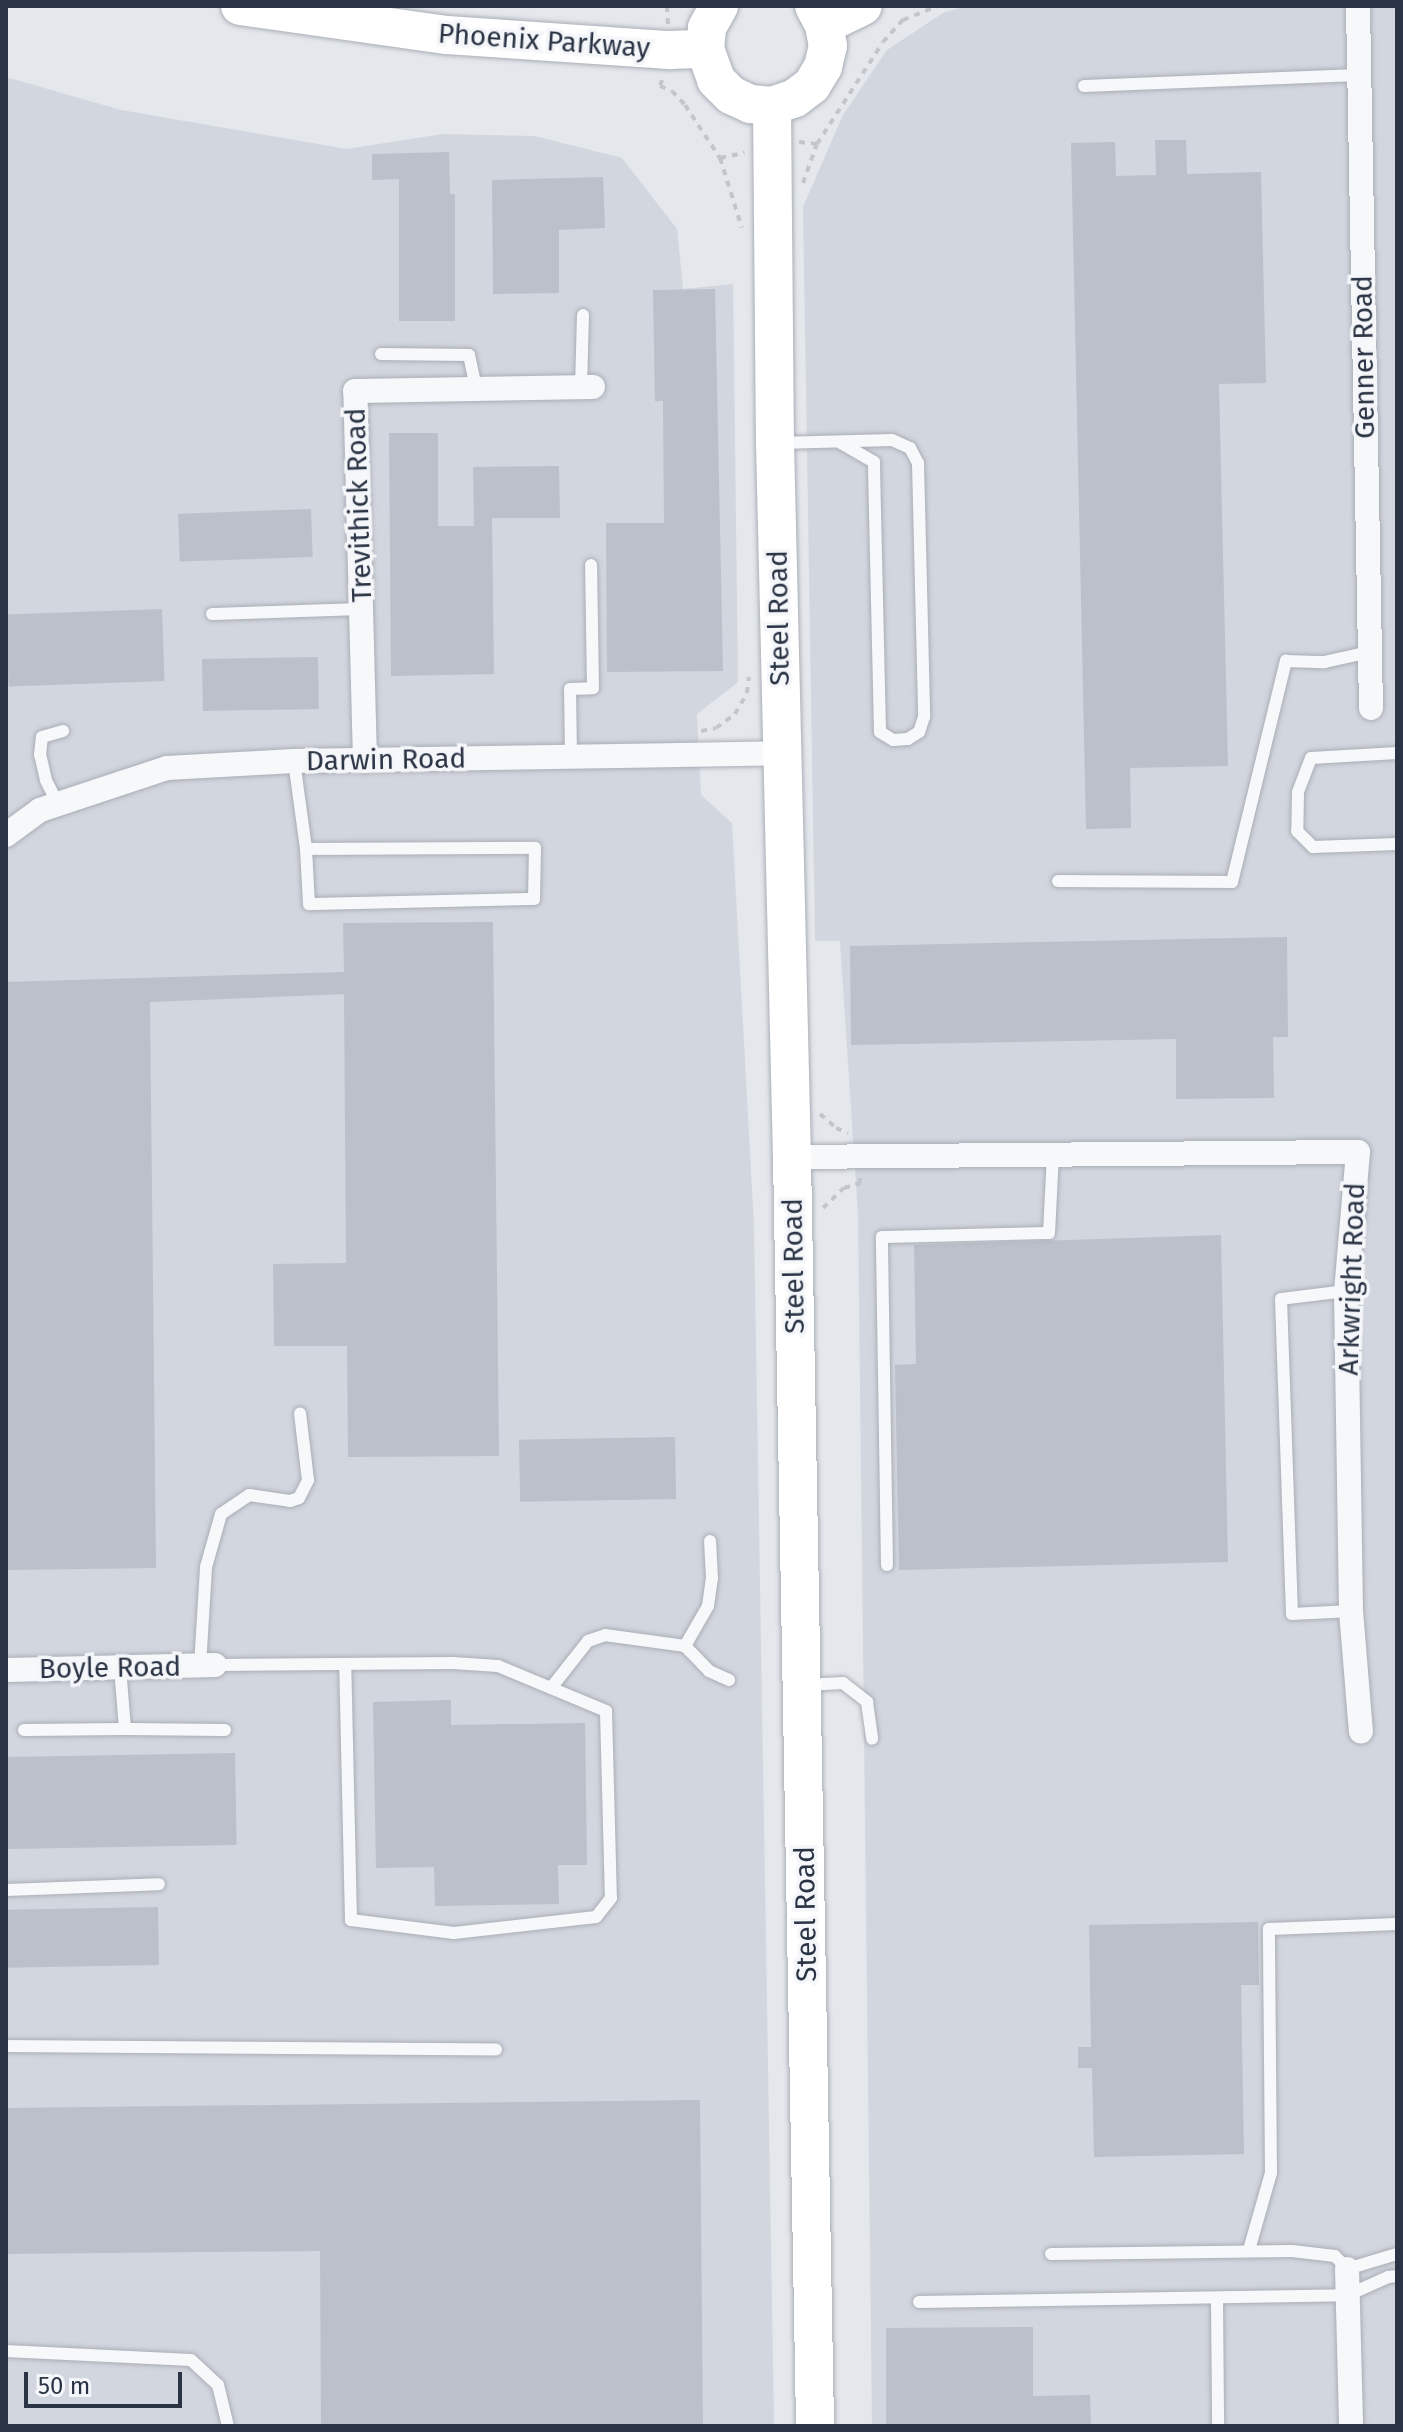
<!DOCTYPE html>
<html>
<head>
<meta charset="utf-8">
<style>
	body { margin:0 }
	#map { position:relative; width:1403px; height:2432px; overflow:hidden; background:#e4e7ec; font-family:"Fira Sans",sans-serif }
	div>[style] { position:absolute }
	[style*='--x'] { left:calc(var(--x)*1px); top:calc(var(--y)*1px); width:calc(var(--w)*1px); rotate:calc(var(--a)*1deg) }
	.built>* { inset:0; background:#d2d6de }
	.building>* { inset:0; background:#bbc0ca; transform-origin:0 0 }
	.path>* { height:4px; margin-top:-2px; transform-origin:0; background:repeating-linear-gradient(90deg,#c2c5cb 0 6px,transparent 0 12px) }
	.roads { filter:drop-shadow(0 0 2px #a9aeb7) drop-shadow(0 0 2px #a9aeb7) }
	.lane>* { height:12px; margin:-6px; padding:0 6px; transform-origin:6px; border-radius:6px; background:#f7f8fa }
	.street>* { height:24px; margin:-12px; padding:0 12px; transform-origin:12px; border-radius:12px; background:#f7f8fa }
	.primary>* { height:38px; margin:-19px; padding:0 19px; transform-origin:19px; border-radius:19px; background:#fff }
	span { translate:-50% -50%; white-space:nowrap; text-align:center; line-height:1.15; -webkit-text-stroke:7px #f4f6f9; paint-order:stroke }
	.street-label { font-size:28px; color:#2b3445 }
	.frame { position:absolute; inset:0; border:8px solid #2b3445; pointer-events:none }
	.scale { position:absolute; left:24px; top:2372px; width:158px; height:36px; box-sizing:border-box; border:4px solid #2b3445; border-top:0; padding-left:10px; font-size:24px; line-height:28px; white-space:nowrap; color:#2b3445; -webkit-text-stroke:6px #f4f6f9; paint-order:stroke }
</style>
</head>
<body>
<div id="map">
	<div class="built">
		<i style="clip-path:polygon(967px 6px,1397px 6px,1397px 2426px,872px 2426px,858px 1214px,840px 941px,815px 941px,803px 207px,843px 115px,887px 50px,943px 13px)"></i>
		<i style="clip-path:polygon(6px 77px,121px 110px,347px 149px,443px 134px,534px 136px,622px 158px,677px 229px,683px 289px,733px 284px,738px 682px,697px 714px,701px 795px,732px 823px,754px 1226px,774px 2426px,6px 2426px)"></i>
	</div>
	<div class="building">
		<i style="clip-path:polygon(1155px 140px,1186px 140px,1187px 174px,1261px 172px,1266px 383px,1219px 384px,1228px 766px,1130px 768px,1131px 828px,1086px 829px,1071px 143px,1115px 142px,1116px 176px,1156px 175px)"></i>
		<i style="clip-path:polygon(449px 152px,450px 194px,455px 194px,455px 321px,399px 321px,399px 179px,372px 180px,372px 154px)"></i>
		<i style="clip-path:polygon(603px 177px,605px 228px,559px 230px,559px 293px,493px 294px,492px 180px)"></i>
		<i style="clip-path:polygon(715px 289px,723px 671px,607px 672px,606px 523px,664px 523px,663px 401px,655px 401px,653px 290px)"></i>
		<i style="clip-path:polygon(389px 433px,438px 433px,438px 526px,474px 526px,473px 467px,559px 466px,560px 518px,492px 518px,494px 674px,391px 676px)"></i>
		<i style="left:311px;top:509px;width:48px;height:133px;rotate:88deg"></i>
		<i style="left:162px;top:609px;width:72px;height:156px;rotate:88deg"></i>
		<i style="left:318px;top:657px;width:52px;height:116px;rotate:89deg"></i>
		<i style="clip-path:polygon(493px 922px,499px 1456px,348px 1457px,347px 1346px,274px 1346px,273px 1264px,346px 1263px,344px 994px,150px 1002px,156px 1568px,6px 1570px,6px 982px,344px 972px,343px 923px)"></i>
		<i style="clip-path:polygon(1287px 937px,1288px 1037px,1273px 1037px,1274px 1098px,1176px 1099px,1176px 1039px,851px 1045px,850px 946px)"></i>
		<i style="clip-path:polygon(1221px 1235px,1228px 1562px,899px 1570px,895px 1365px,916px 1364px,914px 1245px)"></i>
		<i style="left:675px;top:1437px;width:62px;height:156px;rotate:89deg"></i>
		<i style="clip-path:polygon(451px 1700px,451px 1725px,585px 1723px,587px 1865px,558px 1865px,559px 1904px,435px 1906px,434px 1867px,376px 1868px,373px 1702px)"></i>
		<i style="left:235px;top:1753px;width:92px;height:229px;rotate:89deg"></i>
		<i style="left:158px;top:1907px;width:58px;height:152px;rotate:89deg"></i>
		<i style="clip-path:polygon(1258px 1922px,1259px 1985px,1241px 1985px,1244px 2154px,1094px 2157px,1092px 2068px,1078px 2068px,1078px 2047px,1091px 2047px,1089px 1925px)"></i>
		<i style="clip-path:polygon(700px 2100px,703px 2426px,321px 2426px,320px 2251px,6px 2254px,6px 2108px)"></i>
		<i style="clip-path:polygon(1033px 2327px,1033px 2396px,1090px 2395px,1091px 2426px,886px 2426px,886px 2328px)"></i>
	</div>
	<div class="path">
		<i style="--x:667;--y:6;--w:18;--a:87"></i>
		<i style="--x:662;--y:80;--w:6;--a:108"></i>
		<i style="--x:660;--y:86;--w:13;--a:23"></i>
		<i style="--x:672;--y:91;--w:19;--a:47"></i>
		<i style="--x:685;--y:105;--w:64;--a:56.6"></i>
		<i style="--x:720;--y:158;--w:25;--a:-12"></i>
		<i style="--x:799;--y:142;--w:18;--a:6"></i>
		<i style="--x:817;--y:144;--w:121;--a:-57.1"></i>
		<i style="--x:883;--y:42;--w:30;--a:-48"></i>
		<i style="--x:903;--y:20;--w:37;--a:-22"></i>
		<i style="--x:720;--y:158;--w:73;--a:72.6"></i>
		<i style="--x:803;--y:183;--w:41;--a:-70.3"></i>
		<i style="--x:701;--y:731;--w:15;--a:-11"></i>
		<i style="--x:716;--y:728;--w:24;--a:-36"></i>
		<i style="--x:735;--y:714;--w:24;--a:-60"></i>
		<i style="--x:747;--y:693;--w:16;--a:-83"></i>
		<i style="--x:820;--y:1114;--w:21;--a:41"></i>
		<i style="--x:836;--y:1128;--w:13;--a:23"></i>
		<i style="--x:823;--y:1208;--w:29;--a:-44"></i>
		<i style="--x:844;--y:1188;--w:17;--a:-17"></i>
		<i style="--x:860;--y:1183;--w:5;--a:-90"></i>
	</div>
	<div class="roads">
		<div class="lane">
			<i style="--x:1084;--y:86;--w:274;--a:-2.3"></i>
			<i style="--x:381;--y:354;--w:88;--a:0.7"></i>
			<i style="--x:469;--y:355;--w:35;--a:78"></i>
			<i style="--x:581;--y:387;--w:72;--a:-88.4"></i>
			<i style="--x:778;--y:443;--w:114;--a:-1.5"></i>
			<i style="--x:892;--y:440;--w:20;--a:24"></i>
			<i style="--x:910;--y:448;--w:17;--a:62"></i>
			<i style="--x:918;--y:463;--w:254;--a:88.6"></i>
			<i style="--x:924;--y:717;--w:16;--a:108"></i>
			<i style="--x:919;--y:732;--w:13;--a:148"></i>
			<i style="--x:908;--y:739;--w:15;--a:176"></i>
			<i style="--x:893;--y:740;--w:15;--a:-148"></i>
			<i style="--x:880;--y:732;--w:270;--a:-91.3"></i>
			<i style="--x:874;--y:462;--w:39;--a:-150"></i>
			<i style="--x:212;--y:614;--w:150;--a:-1.9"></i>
			<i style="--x:1397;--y:753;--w:86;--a:176.7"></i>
			<i style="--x:1311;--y:758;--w:36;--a:111"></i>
			<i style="--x:1298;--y:792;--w:39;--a:91"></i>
			<i style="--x:1297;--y:831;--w:23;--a:45"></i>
			<i style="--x:1313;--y:847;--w:84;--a:-2"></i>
			<i style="--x:571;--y:757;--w:68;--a:-90.8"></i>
			<i style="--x:570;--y:689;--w:23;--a:-2"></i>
			<i style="--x:593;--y:688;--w:123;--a:-90.9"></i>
			<i style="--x:294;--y:761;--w:89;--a:82.2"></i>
			<i style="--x:306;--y:849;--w:229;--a:-0.3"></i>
			<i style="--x:535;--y:848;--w:51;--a:91.1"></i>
			<i style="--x:534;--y:899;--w:225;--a:178.7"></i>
			<i style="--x:309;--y:904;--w:55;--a:-93.1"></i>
			<i style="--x:58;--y:804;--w:27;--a:-117"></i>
			<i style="--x:46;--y:780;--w:26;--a:-103"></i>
			<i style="--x:40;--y:755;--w:18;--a:-84"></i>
			<i style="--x:42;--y:737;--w:22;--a:-16"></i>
			<i style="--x:1058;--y:881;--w:174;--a:0.3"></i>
			<i style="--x:1232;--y:882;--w:228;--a:-76.3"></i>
			<i style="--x:1286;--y:661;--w:38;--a:2"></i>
			<i style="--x:1324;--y:662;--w:47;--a:-12.3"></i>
			<i style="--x:1346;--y:1291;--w:65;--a:173"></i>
			<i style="--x:1281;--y:1299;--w:315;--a:88"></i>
			<i style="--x:1292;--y:1614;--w:59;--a:-2.9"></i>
			<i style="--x:887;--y:1565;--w:328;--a:-90.9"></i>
			<i style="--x:882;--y:1237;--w:167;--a:-1.4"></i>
			<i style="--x:1049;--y:1233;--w:78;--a:-87.1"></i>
			<i style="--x:685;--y:1646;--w:46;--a:-60.1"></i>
			<i style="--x:708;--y:1606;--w:28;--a:-82"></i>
			<i style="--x:712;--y:1578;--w:37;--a:-93"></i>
			<i style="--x:215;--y:1665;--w:238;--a:-0.5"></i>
			<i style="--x:453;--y:1663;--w:45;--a:3.8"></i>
			<i style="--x:498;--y:1666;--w:117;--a:22.6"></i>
			<i style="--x:606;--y:1711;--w:187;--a:88.5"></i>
			<i style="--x:611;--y:1898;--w:24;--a:128"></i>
			<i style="--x:596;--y:1917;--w:143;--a:173.6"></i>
			<i style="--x:454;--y:1933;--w:104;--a:-172.8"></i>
			<i style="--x:351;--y:1920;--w:255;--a:-91.3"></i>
			<i style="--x:200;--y:1666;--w:99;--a:-86.5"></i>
			<i style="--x:206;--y:1567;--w:55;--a:-74.2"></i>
			<i style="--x:221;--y:1514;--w:34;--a:-34"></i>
			<i style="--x:249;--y:1495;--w:41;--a:8.3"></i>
			<i style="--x:290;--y:1501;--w:9;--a:-18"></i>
			<i style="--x:299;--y:1498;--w:20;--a:-63"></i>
			<i style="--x:308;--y:1480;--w:67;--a:-96.8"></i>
			<i style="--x:120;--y:1667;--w:62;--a:85.4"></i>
			<i style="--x:125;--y:1729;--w:100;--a:0.6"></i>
			<i style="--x:805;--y:1685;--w:38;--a:-3"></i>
			<i style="--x:843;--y:1683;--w:31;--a:38"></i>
			<i style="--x:867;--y:1702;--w:37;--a:82"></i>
			<i style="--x:551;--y:1688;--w:60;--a:-51.8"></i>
			<i style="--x:588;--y:1641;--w:18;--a:-19"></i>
			<i style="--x:605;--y:1635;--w:81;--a:7.8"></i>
			<i style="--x:685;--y:1646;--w:35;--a:46"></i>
			<i style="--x:709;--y:1671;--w:22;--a:24"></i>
			<i style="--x:24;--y:1730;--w:101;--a:-0.6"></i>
			<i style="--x:6;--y:1890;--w:153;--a:-2.2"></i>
			<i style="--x:6;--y:2046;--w:490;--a:0.4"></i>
			<i style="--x:1249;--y:2250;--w:80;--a:-74.1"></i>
			<i style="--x:1271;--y:2173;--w:244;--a:-90.5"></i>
			<i style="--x:1269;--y:1929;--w:128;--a:-2.2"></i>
			<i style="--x:1051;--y:2254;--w:241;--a:-0.7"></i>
			<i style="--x:1292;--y:2251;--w:43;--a:6.6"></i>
			<i style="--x:1335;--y:2256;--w:18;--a:47"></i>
			<i style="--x:1347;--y:2269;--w:52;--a:-16.7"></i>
			<i style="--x:1217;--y:2300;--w:126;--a:89.5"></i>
			<i style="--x:919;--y:2302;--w:429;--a:-0.9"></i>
			<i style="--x:1348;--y:2295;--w:44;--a:-24.2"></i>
			<i style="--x:1388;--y:2277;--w:9;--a:-6"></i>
			<i style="--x:6;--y:2351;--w:185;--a:2.8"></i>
			<i style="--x:191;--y:2360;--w:37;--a:43"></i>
			<i style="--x:218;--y:2385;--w:42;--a:76.3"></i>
		</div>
		<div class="street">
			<i style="--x:1358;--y:6;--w:702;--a:88.94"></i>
			<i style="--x:365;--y:761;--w:370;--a:-91.5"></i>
			<i style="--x:355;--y:391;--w:238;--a:-1"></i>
			<i style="--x:6;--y:835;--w:42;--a:-36.3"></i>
			<i style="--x:40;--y:810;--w:134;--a:-18.3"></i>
			<i style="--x:167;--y:768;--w:127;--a:-3.2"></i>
			<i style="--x:294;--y:761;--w:488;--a:-0.9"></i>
			<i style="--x:792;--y:1157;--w:566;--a:-0.51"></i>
			<i style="--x:1358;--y:1152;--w:140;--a:94.9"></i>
			<i style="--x:1346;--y:1291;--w:320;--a:89.1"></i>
			<i style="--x:1351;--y:1611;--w:121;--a:85.3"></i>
			<i style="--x:6;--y:1670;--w:209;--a:-1.4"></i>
			<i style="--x:1347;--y:2269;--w:157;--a:88.5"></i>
		</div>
		<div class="primary">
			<i style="--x:240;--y:6;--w:209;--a:8"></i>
			<i style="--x:447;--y:35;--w:223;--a:3.9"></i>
			<i style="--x:669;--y:50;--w:36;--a:-2"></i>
			<i style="--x:719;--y:6;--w:25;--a:119"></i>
			<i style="--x:707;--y:28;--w:21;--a:95"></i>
			<i style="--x:705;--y:49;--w:33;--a:70"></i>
			<i style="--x:716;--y:80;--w:21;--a:45"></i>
			<i style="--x:731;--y:95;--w:21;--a:25"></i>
			<i style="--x:750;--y:104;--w:22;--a:5"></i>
			<i style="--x:772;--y:106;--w:24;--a:-19"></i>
			<i style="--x:795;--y:98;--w:21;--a:-37"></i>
			<i style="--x:812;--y:85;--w:21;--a:-59"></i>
			<i style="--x:823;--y:67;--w:22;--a:-77"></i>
			<i style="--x:828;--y:46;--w:21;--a:-101"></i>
			<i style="--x:824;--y:25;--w:21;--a:-118"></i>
			<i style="--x:824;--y:25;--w:43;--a:-26"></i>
			<i style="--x:772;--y:106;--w:337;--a:89.5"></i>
			<i style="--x:775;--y:443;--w:714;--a:88.64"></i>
			<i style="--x:792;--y:1157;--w:1269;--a:88.96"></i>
		</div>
	</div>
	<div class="street-label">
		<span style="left:544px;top:41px;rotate:4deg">Phoenix Parkway</span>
		<span style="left:1364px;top:357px;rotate:-91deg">Genner Road</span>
		<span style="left:359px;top:505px;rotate:-92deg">Trevithick Road</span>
		<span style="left:779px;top:618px;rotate:-91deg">Steel Road</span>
		<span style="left:386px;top:760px;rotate:-1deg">Darwin Road</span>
		<span style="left:794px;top:1266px;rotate:-91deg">Steel Road</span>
		<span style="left:1352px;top:1279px;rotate:-88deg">Arkwright Road</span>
		<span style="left:110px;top:1668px;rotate:-1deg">Boyle Road</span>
		<span style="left:806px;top:1914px;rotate:-91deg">Steel Road</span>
	</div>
	<div class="frame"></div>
	<div class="scale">50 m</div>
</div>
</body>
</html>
